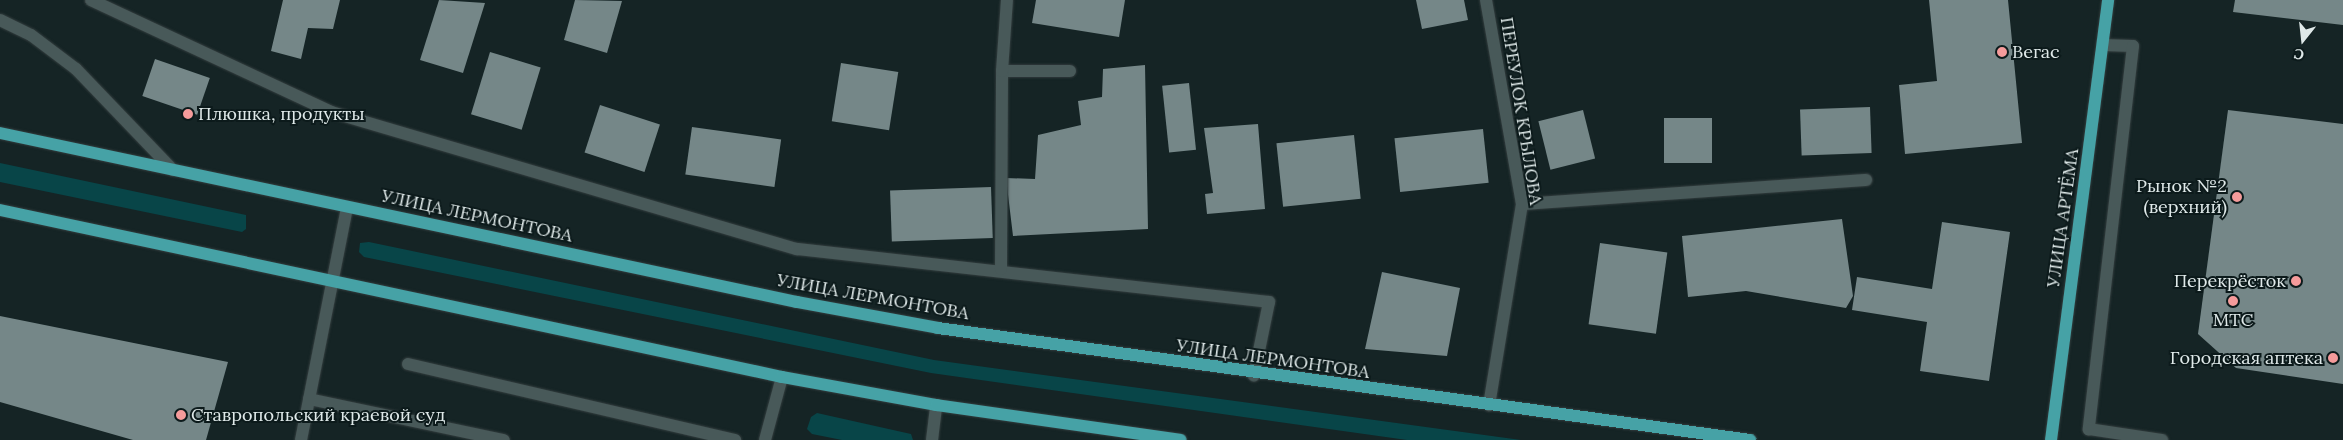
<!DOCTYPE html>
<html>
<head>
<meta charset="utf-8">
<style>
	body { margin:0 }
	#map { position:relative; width:2343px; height:440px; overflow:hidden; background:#152425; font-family:Lora,serif }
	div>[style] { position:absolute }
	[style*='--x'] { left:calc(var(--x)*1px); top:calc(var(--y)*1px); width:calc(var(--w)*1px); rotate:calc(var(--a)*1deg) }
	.green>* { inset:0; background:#084548 }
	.building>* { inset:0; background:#758788; transform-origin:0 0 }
	.roads { filter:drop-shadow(0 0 1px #333d3e) drop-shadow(0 0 1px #333d3e) }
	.minor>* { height:12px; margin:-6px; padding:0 6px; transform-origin:6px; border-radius:6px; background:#485959 }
	.major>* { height:12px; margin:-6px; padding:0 6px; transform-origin:6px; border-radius:6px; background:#46a2a6 }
	.dots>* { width:14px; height:14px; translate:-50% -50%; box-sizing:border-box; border:2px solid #0c1a1b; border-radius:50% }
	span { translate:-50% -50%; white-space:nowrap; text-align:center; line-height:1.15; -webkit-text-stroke:4px #0c1a1b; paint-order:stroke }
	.poi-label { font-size:18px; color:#dfe9e9 }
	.left { translate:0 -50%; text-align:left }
	.right { translate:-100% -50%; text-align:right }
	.street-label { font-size:18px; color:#dfe9e9 }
	.north { position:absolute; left:2278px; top:15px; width:50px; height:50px; -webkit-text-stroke:4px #0c1a1b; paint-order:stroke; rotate:196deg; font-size:14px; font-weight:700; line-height:20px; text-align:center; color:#dfe9e9 }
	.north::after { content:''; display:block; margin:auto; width:18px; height:22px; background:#dfe9e9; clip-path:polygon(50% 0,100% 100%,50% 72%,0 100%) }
</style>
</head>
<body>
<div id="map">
	<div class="green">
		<i style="clip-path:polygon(0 163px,246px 215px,246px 229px,242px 232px,0 182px)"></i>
		<i style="clip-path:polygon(369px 242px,934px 360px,1521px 440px,1407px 440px,931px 373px,364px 257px,359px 252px,360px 243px)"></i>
		<i style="clip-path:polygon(817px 413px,911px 434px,913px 440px,842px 440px,812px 434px,807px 429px,811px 417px)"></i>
	</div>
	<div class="building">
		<i style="clip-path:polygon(283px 0,340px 0,333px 29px,308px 28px,301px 59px,271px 51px)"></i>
		<i style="clip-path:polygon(439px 0,485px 3px,463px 73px,420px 60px)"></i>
		<i style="clip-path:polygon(575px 0,622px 1px,607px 53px,564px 40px)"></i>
		<i style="clip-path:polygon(1036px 0,1125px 0,1119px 37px,1032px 23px)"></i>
		<i style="clip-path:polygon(1416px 0,1464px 0,1468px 20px,1422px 29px)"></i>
		<i style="clip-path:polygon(1929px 0,2008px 0,2022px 143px,1905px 154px,1899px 85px,1937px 81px)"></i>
		<i style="clip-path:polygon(2235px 0,2343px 0,2343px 25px,2233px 12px)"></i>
		<i style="left:490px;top:52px;width:53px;height:65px;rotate:17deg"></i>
		<i style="left:155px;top:59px;width:58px;height:39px;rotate:19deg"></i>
		<i style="left:841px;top:63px;width:58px;height:59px;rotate:9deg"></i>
		<i style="clip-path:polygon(1145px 65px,1148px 229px,1013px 236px,1006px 178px,1035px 179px,1038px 135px,1081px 125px,1078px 101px,1102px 97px,1103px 69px)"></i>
		<i style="left:1189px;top:83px;width:67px;height:27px;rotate:84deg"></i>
		<i style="left:600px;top:105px;width:63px;height:50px;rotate:18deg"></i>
		<i style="left:1870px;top:107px;width:46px;height:70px;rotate:88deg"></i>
		<i style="left:1583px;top:110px;width:50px;height:46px;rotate:76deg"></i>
		<i style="clip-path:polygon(2228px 110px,2343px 124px,2343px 384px,2236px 368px,2198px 334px)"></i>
		<i style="left:1712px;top:118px;width:45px;height:48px;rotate:90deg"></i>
		<i style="clip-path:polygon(1258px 124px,1265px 209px,1207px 214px,1205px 194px,1213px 193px,1204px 128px)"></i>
		<i style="left:692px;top:127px;width:90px;height:48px;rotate:8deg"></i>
		<i style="left:1483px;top:129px;width:54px;height:89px;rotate:84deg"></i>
		<i style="left:1354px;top:135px;width:64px;height:78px;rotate:84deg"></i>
		<i style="left:991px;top:187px;width:51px;height:101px;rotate:88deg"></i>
		<i style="clip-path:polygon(1842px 219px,1853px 296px,1846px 308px,1746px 291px,1688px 297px,1682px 236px)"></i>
		<i style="clip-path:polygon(1942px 222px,2010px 232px,1989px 381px,1920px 371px,1927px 322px,1852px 310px,1857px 277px,1932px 289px)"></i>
		<i style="left:1600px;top:243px;width:68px;height:82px;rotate:8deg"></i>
		<i style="clip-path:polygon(1382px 272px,1460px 288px,1447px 356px,1365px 349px)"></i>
		<i style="clip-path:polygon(0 316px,228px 362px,206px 440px,133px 440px,0 402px)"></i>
	</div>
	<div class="roads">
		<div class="minor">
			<i style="--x:91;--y:0;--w:265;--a:25"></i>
			<i style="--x:331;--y:112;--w:486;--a:16.4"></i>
			<i style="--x:797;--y:249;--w:475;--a:6.4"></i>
			<i style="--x:1269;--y:302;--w:75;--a:101.6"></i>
			<i style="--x:1486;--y:0;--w:207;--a:80"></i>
			<i style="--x:1522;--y:204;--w:204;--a:99.3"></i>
			<i style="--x:0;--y:20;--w:34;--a:26"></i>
			<i style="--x:31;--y:35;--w:56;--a:37.1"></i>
			<i style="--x:76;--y:69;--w:140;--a:46.2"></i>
			<i style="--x:2103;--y:45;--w:30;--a:2"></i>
			<i style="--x:2133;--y:46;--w:386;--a:96.6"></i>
			<i style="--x:2089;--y:429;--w:74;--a:8.6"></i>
			<i style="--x:1002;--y:71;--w:68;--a:0"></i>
			<i style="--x:1522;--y:204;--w:345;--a:-4"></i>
			<i style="--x:1001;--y:269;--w:198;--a:-89.7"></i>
			<i style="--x:1002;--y:71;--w:71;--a:-86"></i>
			<i style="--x:408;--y:364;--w:336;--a:13.1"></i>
			<i style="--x:309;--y:399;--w:199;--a:11.9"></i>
			<i style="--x:301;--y:440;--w:237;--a:-78.8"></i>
			<i style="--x:765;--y:440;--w:65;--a:-74.9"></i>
			<i style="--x:932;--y:440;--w:35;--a:-83"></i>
		</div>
		<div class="major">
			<i style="--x:0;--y:133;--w:815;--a:11.97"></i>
			<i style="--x:797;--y:302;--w:143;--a:10.4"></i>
			<i style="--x:938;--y:328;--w:820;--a:7.85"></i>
			<i style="--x:0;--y:210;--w:800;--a:12.05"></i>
			<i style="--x:782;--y:377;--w:157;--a:10.3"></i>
			<i style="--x:936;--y:405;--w:247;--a:8.1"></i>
			<i style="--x:2051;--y:440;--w:444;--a:-82.6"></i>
		</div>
	</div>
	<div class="dots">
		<i style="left:2002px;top:52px;background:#f59b9b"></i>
		<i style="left:188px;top:114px;background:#f59b9b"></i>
		<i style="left:2237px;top:197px;background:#f59b9b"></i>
		<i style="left:2296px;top:281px;background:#f59b9b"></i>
		<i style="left:2233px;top:301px;background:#f59b9b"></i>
		<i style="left:2333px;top:358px;background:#f59b9b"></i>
		<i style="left:181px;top:415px;background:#f59b9b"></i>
	</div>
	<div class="poi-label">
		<span class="left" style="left:2012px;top:52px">Вегас</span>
		<span class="left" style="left:198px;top:114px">Плюшка, продукты</span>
		<span class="right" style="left:2227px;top:197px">Рынок №2<br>(верхний)</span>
		<span class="right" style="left:2286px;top:281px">Перекрёсток</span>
		<span style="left:2233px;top:320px">МТС</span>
		<span class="right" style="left:2323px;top:358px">Городская аптека</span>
		<span class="left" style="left:191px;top:415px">Ставропольский краевой суд</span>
	</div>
	<div class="street-label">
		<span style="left:1521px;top:111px;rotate:81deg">ПЕРЕУЛОК КРЫЛОВА</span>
		<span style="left:477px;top:216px;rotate:12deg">УЛИЦА ЛЕРМОНТОВА</span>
		<span style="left:2063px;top:218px;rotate:-82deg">УЛИЦА АРТЁМА</span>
		<span style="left:873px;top:297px;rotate:10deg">УЛИЦА ЛЕРМОНТОВА</span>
		<span style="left:1273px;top:359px;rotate:8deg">УЛИЦА ЛЕРМОНТОВА</span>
	</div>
	<div class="north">С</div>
</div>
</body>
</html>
